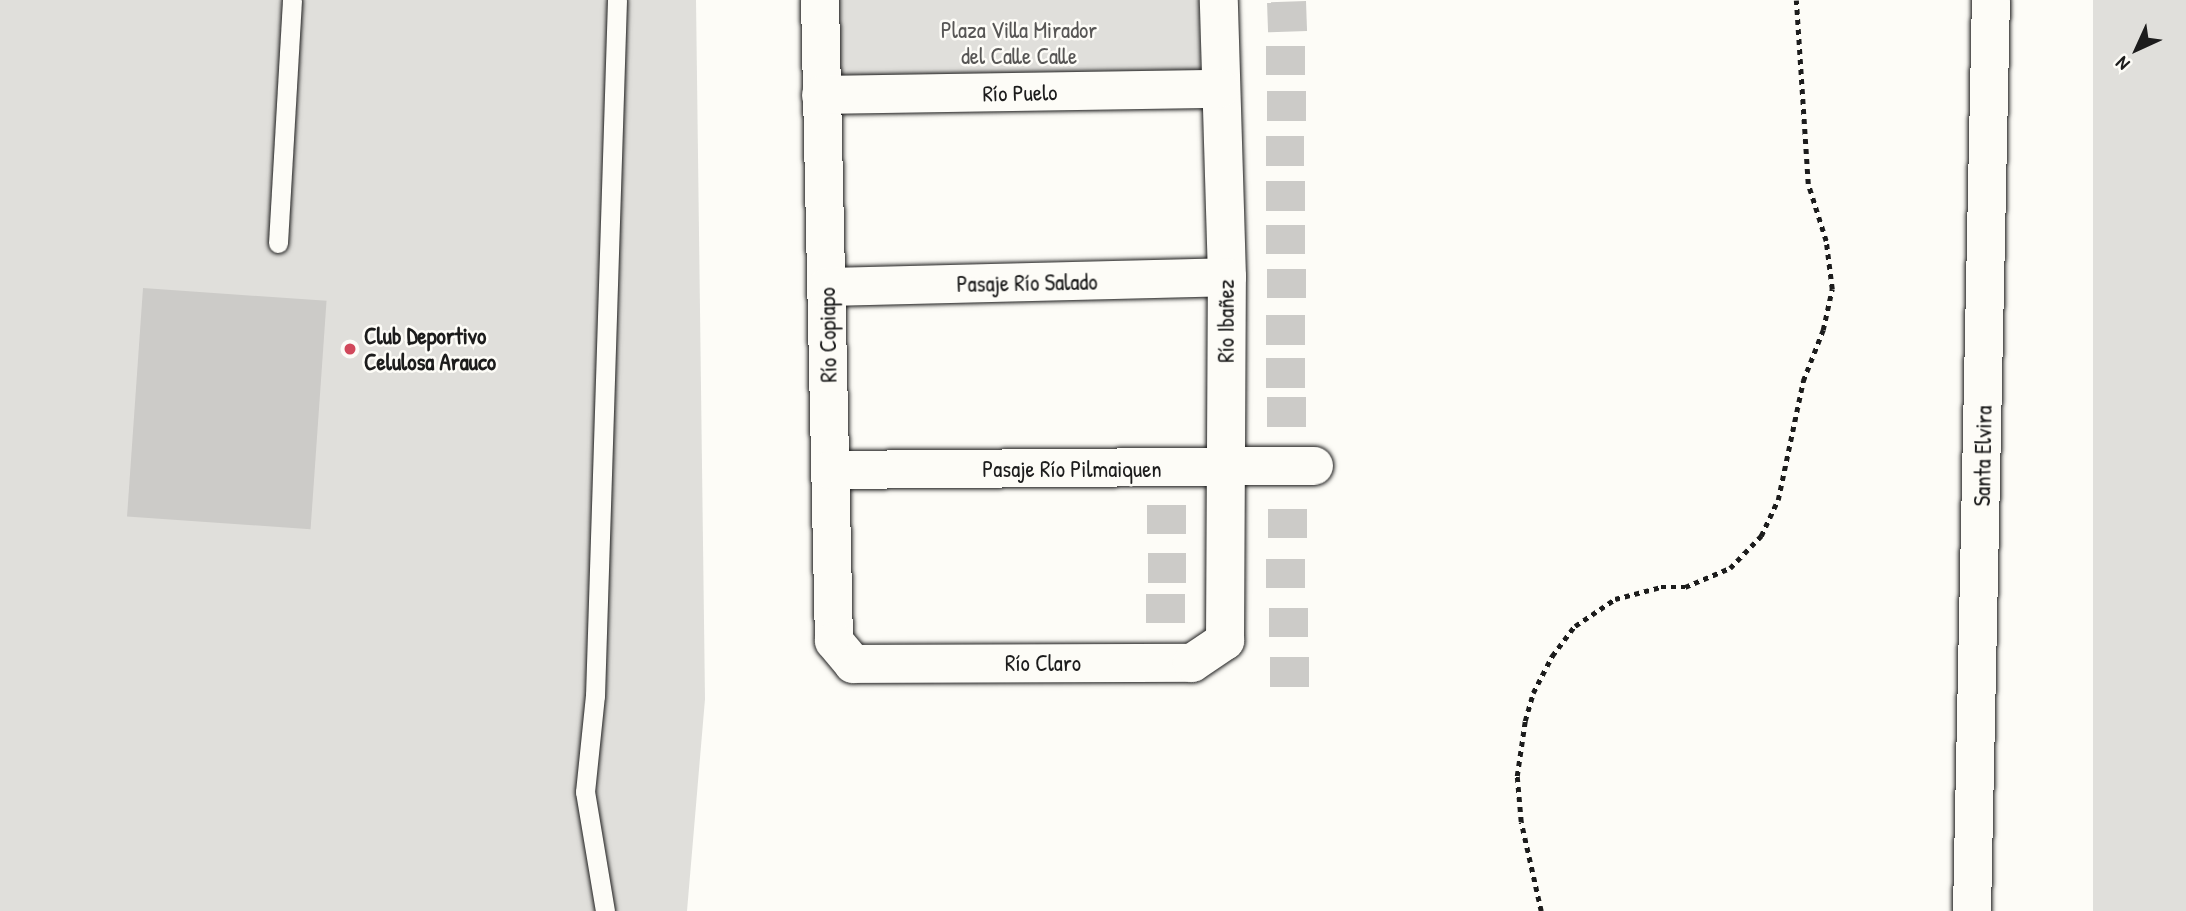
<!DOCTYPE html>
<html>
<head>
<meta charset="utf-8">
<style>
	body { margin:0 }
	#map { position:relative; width:2186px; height:911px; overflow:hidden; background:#fdfcf7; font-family:"Patrick Hand",sans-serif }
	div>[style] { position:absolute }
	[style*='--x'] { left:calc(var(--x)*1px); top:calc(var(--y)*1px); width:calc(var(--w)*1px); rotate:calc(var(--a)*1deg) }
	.green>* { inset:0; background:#e0dfdb; transform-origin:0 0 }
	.building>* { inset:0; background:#cccbc8; transform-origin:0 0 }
	.path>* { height:4.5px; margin-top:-2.25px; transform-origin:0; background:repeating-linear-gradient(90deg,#1c1c1c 0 5px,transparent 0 10px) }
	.roads { filter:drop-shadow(0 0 2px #1c1c1c) drop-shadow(0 0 2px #1c1c1c) }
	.service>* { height:19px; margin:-9.5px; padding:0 9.5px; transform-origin:9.5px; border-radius:9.5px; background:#fdfcf7 }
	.minor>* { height:38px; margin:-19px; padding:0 19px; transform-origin:19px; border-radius:19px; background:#fdfcf7 }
	.primary>* { height:38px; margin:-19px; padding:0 19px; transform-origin:19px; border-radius:19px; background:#fdfcf7 }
	.dots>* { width:19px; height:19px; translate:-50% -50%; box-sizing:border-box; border:4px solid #fdfcf7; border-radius:50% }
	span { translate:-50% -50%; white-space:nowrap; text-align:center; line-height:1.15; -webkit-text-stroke:5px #fdfcf7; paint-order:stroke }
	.park-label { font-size:23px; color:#575655 }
	.street-label { font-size:23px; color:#1c1c1c }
	.poi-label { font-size:23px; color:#1c1c1c; font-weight:700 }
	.left { translate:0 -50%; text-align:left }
	.north { position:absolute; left:2102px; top:14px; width:70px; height:70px; -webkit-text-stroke:5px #fdfcf7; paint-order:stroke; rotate:225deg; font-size:19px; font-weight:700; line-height:28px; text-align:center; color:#1c1c1c }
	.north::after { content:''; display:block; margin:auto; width:24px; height:32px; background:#1c1c1c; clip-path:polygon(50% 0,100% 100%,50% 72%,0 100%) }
</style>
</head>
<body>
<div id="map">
	<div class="green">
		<i style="clip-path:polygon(0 0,696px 0,705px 699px,687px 911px,0 911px)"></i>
		<i style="clip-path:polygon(836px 0,1199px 0,1201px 81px,856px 86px,838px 75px)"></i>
		<i style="left:2093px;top:0;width:93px;height:911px"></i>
	</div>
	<div class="building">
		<i style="left:1306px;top:1px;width:30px;height:39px;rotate:88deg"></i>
		<i style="left:1266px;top:46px;width:39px;height:29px"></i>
		<i style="left:1306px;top:91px;width:30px;height:39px;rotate:90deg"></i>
		<i style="left:1266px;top:136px;width:38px;height:30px"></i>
		<i style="left:1266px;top:181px;width:39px;height:30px"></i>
		<i style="left:1266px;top:225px;width:39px;height:29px"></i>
		<i style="left:1306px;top:269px;width:29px;height:39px;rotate:90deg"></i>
		<i style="left:143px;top:288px;width:184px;height:229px;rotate:4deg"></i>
		<i style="left:1266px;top:315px;width:39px;height:30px"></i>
		<i style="left:1266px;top:358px;width:39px;height:30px"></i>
		<i style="left:1267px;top:397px;width:39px;height:30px"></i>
		<i style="left:1147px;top:505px;width:39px;height:29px"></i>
		<i style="left:1268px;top:509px;width:39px;height:29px"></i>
		<i style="left:1148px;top:553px;width:38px;height:30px"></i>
		<i style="left:1266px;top:559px;width:39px;height:29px"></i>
		<i style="left:1146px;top:594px;width:39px;height:29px"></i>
		<i style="left:1269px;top:608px;width:39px;height:29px"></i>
		<i style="left:1270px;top:657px;width:39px;height:30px"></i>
	</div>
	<div class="path">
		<i style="--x:1541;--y:911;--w:91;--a:-102.7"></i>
		<i style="--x:1521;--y:822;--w:46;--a:-95"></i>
		<i style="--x:1517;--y:776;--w:56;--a:-81.7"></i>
		<i style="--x:1525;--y:721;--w:29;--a:-74"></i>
		<i style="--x:1533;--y:693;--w:42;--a:-62.8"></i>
		<i style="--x:1552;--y:656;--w:38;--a:-53"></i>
		<i style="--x:1575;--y:626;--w:48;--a:-34"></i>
		<i style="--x:1615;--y:599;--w:48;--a:-14.6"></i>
		<i style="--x:1661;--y:587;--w:24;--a:0"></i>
		<i style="--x:1685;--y:587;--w:49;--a:-22.9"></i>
		<i style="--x:1730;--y:568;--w:45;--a:-45.9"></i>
		<i style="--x:1761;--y:536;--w:40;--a:-65"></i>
		<i style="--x:1778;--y:500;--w:122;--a:-78.1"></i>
		<i style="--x:1803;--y:381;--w:55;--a:-68.6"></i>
		<i style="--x:1823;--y:330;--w:42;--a:-77.6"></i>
		<i style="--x:1832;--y:289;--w:48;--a:-97.1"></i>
		<i style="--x:1826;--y:241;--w:60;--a:-107.5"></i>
		<i style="--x:1808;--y:184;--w:184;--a:-93.7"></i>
	</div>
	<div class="roads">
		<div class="service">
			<i style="--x:278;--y:243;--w:243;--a:-86.7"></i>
			<i style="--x:605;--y:911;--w:121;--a:-99.5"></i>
			<i style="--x:585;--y:792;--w:97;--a:-84.1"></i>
			<i style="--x:595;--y:696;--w:696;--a:-88.19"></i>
		</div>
		<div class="minor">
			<i style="--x:820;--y:0;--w:641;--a:88.75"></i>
			<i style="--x:834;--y:641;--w:30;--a:50"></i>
			<i style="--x:853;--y:664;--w:339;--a:-0.2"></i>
			<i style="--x:1192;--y:663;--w:40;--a:-34"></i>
			<i style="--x:1225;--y:641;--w:364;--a:-89.7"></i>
			<i style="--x:1227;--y:277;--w:277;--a:-91.7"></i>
			<i style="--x:821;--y:95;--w:399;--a:-0.9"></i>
			<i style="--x:827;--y:287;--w:400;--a:-1.4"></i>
			<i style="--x:831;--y:470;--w:483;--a:-0.5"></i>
		</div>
		<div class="primary">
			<i style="--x:1972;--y:911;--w:911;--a:-88.81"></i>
		</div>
	</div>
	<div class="dots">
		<i style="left:350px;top:349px;background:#d1495b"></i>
	</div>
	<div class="park-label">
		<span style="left:1019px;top:43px">Plaza Villa Mirador<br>del Calle Calle</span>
	</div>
	<div class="street-label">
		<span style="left:1020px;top:93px;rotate:-1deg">Río Puelo</span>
		<span style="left:1027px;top:283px;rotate:-1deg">Pasaje Río Salado</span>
		<span style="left:1226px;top:321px;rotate:-90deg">Río Ibañez</span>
		<span style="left:828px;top:335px;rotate:-91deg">Río Copiapo</span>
		<span style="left:1983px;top:456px;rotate:-89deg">Santa Elvira</span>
		<span style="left:1072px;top:469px">Pasaje Río Pilmaiquen</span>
		<span style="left:1043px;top:663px">Río Claro</span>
	</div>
	<div class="poi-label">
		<span class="left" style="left:364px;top:349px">Club Deportivo<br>Celulosa Arauco</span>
	</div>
	<div class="north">N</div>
</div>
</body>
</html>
